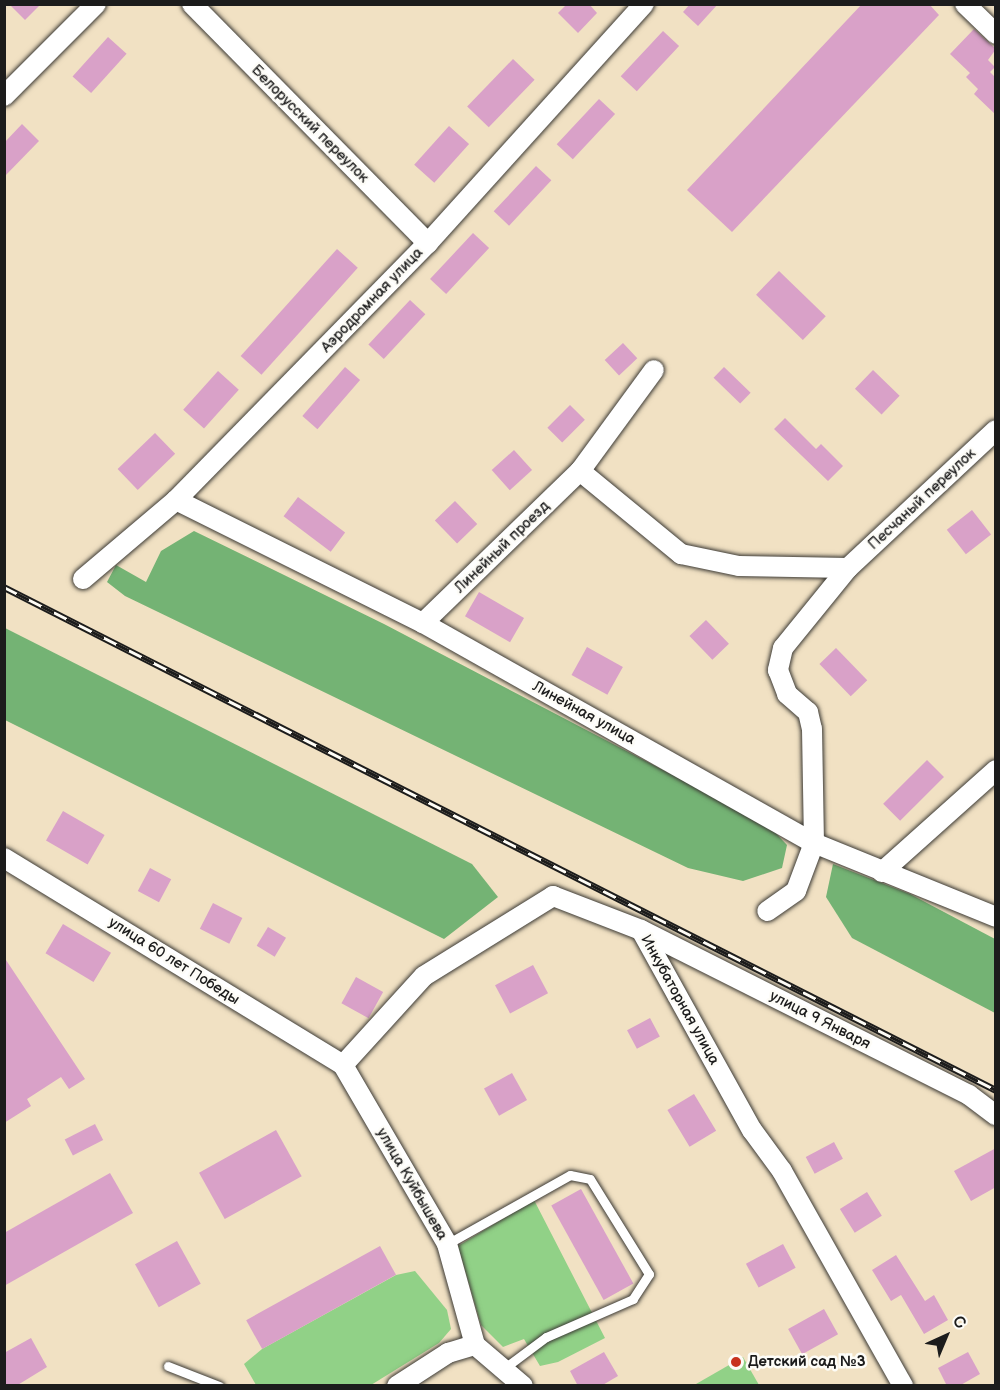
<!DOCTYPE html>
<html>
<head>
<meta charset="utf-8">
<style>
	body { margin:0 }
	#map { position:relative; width:1000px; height:1390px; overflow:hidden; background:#f1e1c3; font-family:"Balsamiq Sans",sans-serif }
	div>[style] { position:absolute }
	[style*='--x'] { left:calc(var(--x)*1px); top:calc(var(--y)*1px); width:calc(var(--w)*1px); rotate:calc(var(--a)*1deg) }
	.green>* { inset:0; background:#91d187 }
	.forest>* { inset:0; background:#74b374 }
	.building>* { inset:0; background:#d9a1c8; transform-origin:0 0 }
	.roads { filter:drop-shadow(0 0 2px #3c3a35) drop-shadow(0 0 2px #3c3a35) }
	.lane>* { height:9px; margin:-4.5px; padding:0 4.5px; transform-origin:4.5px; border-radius:4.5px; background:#fff }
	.street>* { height:20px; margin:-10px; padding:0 10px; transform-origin:10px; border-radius:10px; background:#fff }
	.rail>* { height:7px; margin-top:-3.5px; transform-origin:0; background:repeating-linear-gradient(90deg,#fdfcf7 0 14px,#1c1c1c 0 28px); box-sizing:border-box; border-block:2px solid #1c1c1c }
	.dots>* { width:16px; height:16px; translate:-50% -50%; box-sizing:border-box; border:3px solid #fdfcf7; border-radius:50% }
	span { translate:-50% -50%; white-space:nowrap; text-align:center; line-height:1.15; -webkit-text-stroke:5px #fdfcf7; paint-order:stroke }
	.street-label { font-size:15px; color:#1c1c1c }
	.poi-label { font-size:15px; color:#1c1c1c; font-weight:700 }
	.left { translate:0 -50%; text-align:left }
	.frame { position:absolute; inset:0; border:6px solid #1c1c1c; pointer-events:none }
	.north { position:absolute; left:916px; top:1306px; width:60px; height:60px; -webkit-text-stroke:4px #fdfcf7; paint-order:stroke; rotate:44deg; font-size:16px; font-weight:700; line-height:24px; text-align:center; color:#1c1c1c }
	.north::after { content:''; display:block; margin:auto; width:21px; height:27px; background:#1c1c1c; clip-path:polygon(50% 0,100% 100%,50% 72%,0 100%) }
</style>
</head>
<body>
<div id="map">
	<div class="green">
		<i style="clip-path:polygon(534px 1200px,605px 1338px,558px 1362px,540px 1366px,524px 1339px,503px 1347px,481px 1325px,458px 1246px)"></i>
		<i style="clip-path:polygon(415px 1271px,447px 1310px,451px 1329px,439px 1343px,371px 1385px,256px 1385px,244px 1364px,262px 1349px,396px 1275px)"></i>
		<i style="clip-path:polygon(743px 1357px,759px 1385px,697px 1385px,696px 1384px)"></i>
	</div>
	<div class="forest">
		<i style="clip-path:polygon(194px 531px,384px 624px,768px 825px,787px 845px,782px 868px,743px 881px,688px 868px,125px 596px,107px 582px,116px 565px,146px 582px,161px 551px)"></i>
		<i style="clip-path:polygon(5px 628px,472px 864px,498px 897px,444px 939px,5px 720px)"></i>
		<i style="clip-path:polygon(833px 864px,910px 894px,995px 939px,995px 1013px,852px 938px,826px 897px)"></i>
	</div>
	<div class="building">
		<i style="clip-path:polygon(9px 4px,41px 4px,25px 20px)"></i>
		<i style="clip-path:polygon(567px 4px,589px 4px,597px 13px,578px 33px,558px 13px)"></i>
		<i style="clip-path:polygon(690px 4px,718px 4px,698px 26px,683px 12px)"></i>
		<i style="clip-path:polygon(862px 4px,929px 4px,939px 15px,732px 232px,687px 190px)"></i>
		<i style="clip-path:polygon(974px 29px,996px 49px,988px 60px,995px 67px,990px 72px,996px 78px,996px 115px,974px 94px,978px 89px,966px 77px,970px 73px,950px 54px)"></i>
		<i style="left:663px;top:31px;width:22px;height:62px;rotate:43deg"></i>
		<i style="left:108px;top:37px;width:25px;height:53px;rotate:42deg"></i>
		<i style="left:513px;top:59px;width:30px;height:66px;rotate:44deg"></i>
		<i style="left:599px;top:99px;width:22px;height:62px;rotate:43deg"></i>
		<i style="clip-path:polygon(22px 124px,39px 141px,4px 177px,4px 143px)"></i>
		<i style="left:449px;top:126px;width:27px;height:52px;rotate:42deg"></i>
		<i style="left:536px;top:166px;width:21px;height:62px;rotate:43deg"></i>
		<i style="left:473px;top:233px;width:22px;height:63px;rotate:43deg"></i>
		<i style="left:337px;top:249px;width:28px;height:144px;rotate:42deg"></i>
		<i style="left:779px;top:271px;width:65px;height:33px;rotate:44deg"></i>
		<i style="left:410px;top:300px;width:21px;height:61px;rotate:43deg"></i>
		<i style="left:623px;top:343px;width:21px;height:25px;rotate:47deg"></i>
		<i style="left:345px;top:367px;width:20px;height:65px;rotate:41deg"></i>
		<i style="left:724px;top:367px;width:37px;height:15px;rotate:44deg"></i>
		<i style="left:873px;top:370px;width:37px;height:26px;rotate:44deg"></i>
		<i style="left:218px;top:371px;width:28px;height:52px;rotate:42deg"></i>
		<i style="left:570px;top:405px;width:21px;height:32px;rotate:45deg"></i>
		<i style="clip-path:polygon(785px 418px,816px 449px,821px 444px,843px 466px,828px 481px,774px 429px)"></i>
		<i style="left:155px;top:433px;width:29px;height:52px;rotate:46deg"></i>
		<i style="left:514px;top:450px;width:27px;height:30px;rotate:48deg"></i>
		<i style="left:298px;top:497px;width:59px;height:24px;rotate:37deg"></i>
		<i style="left:455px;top:501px;width:32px;height:28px;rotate:46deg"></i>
		<i style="left:972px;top:510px;width:31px;height:32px;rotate:52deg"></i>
		<i style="left:479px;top:592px;width:52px;height:28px;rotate:30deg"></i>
		<i style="left:706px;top:620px;width:33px;height:23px;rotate:46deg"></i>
		<i style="left:587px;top:647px;width:41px;height:32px;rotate:29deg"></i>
		<i style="left:836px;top:648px;width:45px;height:23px;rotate:46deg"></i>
		<i style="left:927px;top:760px;width:24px;height:62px;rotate:45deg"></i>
		<i style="left:63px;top:811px;width:48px;height:34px;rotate:30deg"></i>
		<i style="left:150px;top:868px;width:24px;height:26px;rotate:28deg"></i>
		<i style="left:213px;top:903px;width:33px;height:29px;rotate:27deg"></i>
		<i style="left:63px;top:924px;width:56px;height:34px;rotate:31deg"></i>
		<i style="left:268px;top:927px;width:21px;height:22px;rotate:31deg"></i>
		<i style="clip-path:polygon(4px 957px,85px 1079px,69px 1089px,61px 1077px,27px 1099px,31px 1106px,4px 1123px)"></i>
		<i style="left:533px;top:965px;width:32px;height:43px;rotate:62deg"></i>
		<i style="left:356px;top:977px;width:31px;height:30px;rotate:29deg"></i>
		<i style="left:650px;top:1018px;width:21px;height:26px;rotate:62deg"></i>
		<i style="left:512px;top:1073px;width:31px;height:32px;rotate:61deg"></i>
		<i style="left:694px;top:1094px;width:43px;height:31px;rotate:59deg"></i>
		<i style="left:95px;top:1124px;width:18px;height:34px;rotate:63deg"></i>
		<i style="left:276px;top:1130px;width:53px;height:88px;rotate:61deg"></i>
		<i style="left:834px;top:1142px;width:19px;height:32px;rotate:62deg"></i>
		<i style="clip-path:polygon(996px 1148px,996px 1187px,971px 1201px,954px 1171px)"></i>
		<i style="clip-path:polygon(110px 1173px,133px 1213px,4px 1286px,4px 1233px)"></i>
		<i style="left:581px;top:1189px;width:108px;height:34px;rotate:61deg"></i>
		<i style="left:867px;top:1192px;width:28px;height:32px;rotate:58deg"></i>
		<i style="left:177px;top:1241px;width:49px;height:48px;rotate:61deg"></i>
		<i style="left:783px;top:1244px;width:27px;height:42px;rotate:62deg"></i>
		<i style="left:380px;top:1246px;width:33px;height:153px;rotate:61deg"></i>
		<i style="clip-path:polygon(896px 1255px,925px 1301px,934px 1295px,948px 1320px,924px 1334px,901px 1295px,891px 1301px,872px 1270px)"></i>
		<i style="left:824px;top:1309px;width:29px;height:41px;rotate:61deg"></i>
		<i style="clip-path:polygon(31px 1338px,47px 1367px,16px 1386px,4px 1386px,4px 1353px)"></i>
		<i style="clip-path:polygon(604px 1352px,618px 1376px,601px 1386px,578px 1386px,570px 1371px)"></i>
		<i style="clip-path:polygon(968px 1352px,980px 1374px,959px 1386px,947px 1386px,938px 1368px)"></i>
	</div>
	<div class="roads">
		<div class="lane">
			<i style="--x:447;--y:1244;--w:141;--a:-29.3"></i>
			<i style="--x:570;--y:1175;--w:20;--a:11"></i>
			<i style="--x:590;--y:1179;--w:112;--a:58.2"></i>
			<i style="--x:649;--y:1274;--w:30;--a:123"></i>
			<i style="--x:633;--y:1299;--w:95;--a:156.4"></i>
			<i style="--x:546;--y:1337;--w:54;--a:143.3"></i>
			<i style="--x:168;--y:1366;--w:55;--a:21.4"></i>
		</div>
		<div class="street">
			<i style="--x:192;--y:4;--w:336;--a:45.4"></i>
			<i style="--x:965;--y:4;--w:43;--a:44.1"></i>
			<i style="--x:4;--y:96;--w:130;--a:-45"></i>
			<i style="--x:580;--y:471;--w:131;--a:39.4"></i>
			<i style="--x:681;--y:554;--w:59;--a:11.7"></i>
			<i style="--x:739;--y:566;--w:109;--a:1.1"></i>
			<i style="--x:848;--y:568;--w:103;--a:129.1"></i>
			<i style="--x:783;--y:648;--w:23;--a:103"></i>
			<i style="--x:778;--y:670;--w:26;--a:69"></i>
			<i style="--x:787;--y:694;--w:28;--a:41"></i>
			<i style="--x:808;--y:712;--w:17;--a:77"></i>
			<i style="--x:812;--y:729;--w:114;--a:89"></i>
			<i style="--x:814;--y:843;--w:51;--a:110.6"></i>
			<i style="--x:796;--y:891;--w:35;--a:145"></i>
			<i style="--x:176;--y:500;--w:276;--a:26.5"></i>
			<i style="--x:423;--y:623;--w:449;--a:29.4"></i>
			<i style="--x:814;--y:843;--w:196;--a:22.1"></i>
			<i style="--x:848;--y:568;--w:202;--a:-43"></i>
			<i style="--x:83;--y:579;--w:122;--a:-40.3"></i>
			<i style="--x:176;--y:500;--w:360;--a:-45.6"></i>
			<i style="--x:428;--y:243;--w:322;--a:-47.9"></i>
			<i style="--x:423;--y:623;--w:219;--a:-44.1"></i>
			<i style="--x:580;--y:471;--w:125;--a:-53.8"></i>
			<i style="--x:4;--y:858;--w:397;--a:31.4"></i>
			<i style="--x:343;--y:1065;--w:207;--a:59.8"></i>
			<i style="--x:447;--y:1244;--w:105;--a:74.5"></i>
			<i style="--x:475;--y:1345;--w:63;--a:40.5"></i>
			<i style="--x:882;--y:872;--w:153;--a:-41.8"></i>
			<i style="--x:641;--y:930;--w:367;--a:26.7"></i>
			<i style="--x:969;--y:1095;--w:34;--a:37"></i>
			<i style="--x:343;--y:1065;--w:120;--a:-47.7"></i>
			<i style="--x:424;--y:976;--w:152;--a:-31.8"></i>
			<i style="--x:553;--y:896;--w:94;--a:21.1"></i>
			<i style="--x:641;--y:930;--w:229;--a:61"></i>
			<i style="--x:752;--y:1130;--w:51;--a:53.8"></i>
			<i style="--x:782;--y:1171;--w:247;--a:60.6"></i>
			<i style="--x:397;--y:1386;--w:61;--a:-32.9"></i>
			<i style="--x:448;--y:1353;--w:28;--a:-17"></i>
		</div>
	</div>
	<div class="rail">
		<i style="--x:4;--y:587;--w:1112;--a:26.89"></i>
	</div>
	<div class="dots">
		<i style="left:736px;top:1362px;background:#c8321e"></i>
	</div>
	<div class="street-label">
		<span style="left:310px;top:124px;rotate:45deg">Белорусский переулок</span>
		<span style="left:372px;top:300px;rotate:-46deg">Аэродромная улица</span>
		<span style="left:922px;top:499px;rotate:-43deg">Песчаный переулок</span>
		<span style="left:502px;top:547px;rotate:-44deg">Линейный проезд</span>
		<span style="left:584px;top:713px;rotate:29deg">Линейная улица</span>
		<span style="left:174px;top:961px;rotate:32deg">улица 60 лет Победы</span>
		<span style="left:680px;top:1000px;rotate:61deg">Инкубаторная улица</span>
		<span style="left:820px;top:1020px;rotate:27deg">улица 9 Января</span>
		<span style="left:412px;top:1184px;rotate:60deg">улица Куйбышева</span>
	</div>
	<div class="poi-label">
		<span class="left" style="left:748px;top:1362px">Детский сад №3</span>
	</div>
	<div class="frame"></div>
	<div class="north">С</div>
</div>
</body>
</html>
